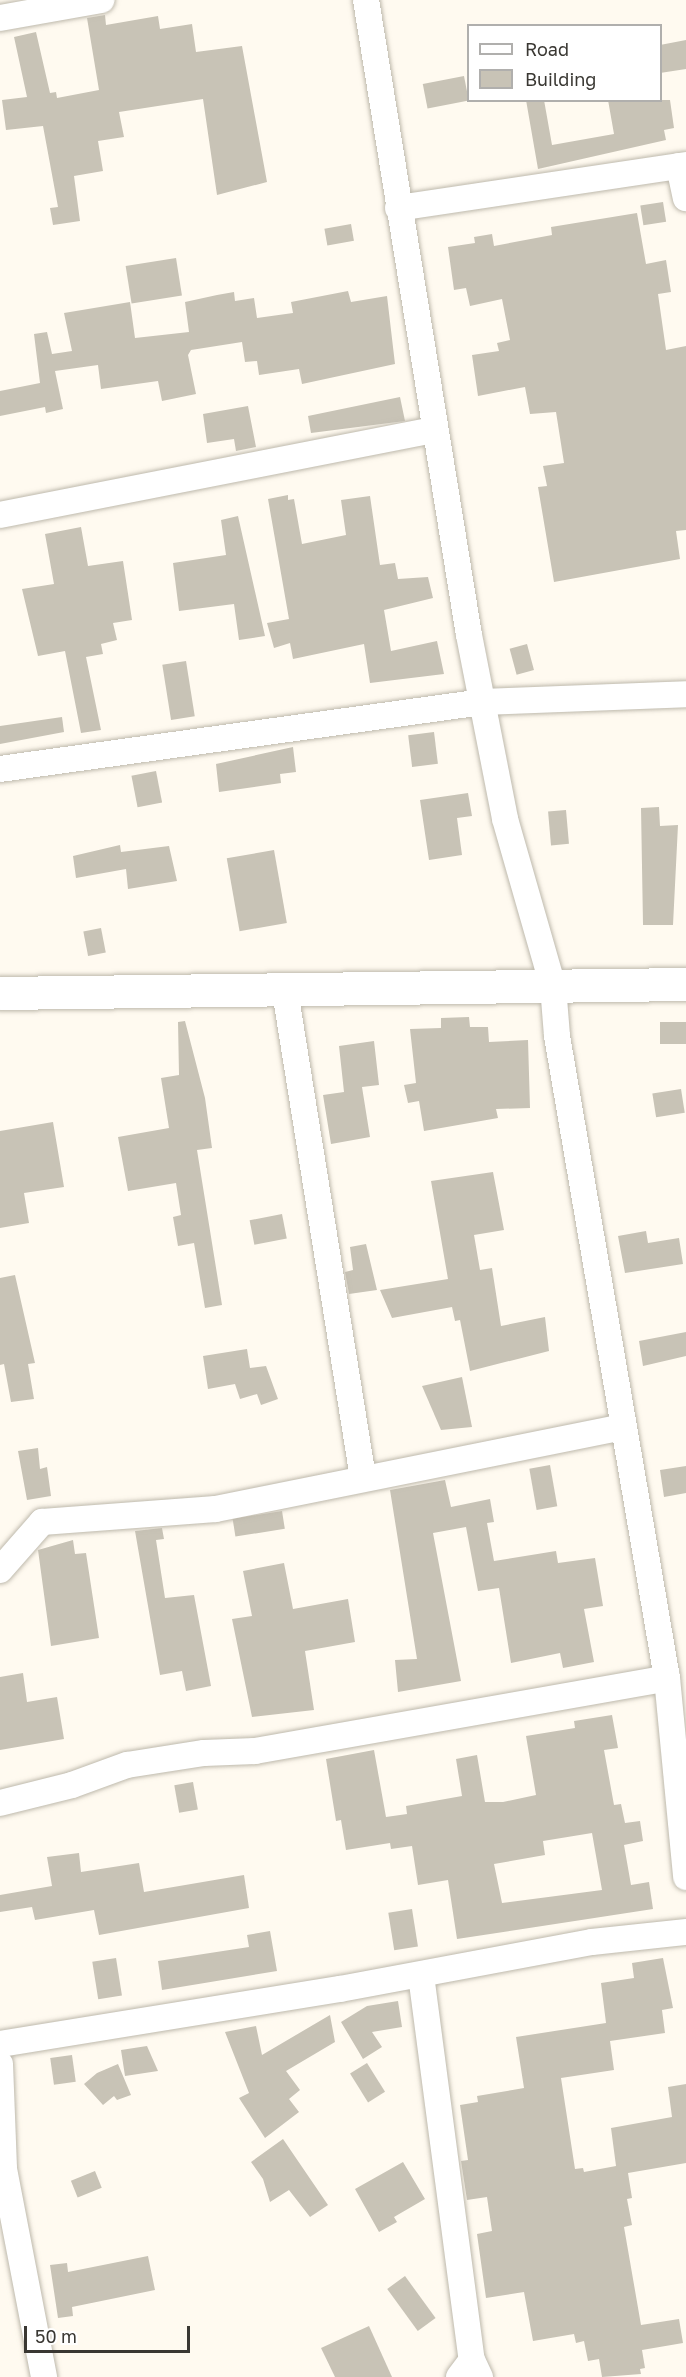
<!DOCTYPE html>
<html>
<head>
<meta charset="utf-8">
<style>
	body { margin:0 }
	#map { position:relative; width:686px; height:2377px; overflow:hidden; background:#fffaf0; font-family:"Golos Text",sans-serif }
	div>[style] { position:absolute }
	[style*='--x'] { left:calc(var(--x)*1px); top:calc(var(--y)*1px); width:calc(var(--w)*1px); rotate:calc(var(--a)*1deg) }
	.building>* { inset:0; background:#c8c3b6; transform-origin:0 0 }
	.roads { filter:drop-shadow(0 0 2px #beb9ac) drop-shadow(0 0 2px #beb9ac) }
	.street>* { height:26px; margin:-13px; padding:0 13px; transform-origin:13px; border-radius:13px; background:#fff }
	.secondary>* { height:33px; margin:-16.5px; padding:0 16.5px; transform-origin:16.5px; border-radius:16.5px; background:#fff }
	span { translate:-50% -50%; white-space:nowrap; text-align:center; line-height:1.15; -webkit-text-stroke:6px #fff; paint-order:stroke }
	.legend { position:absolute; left:467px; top:24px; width:195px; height:78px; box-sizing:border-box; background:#fff; border:2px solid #b0afad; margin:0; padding:8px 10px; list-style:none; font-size:18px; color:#3a3833 }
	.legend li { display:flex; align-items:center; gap:12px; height:30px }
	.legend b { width:30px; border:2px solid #b0afad }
	.scale { position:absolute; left:24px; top:2326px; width:166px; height:27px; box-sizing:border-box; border:3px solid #3a3833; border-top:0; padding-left:8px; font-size:18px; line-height:21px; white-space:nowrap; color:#3a3833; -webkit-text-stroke:4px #fff; paint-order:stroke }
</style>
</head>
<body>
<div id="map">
	<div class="building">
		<i style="clip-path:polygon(105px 15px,106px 25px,158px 16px,160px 29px,192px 24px,196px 52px,242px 46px,267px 182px,217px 195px,203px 99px,119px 112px,124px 137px,98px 141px,103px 171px,74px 176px,80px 221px,53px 225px,50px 208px,58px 207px,43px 126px,6px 130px,2px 100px,27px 97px,14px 37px,36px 32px,50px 93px,56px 92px,57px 98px,99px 90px,87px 18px)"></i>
		<i style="clip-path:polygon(686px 40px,686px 69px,660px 73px,660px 45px)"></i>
		<i style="left:464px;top:76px;width:25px;height:42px;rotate:79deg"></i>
		<i style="clip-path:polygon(526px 100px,544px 100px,552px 145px,614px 134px,608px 100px,670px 100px,674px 128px,664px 130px,666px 140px,538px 169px)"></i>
		<i style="left:663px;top:202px;width:20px;height:23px;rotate:81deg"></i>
		<i style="clip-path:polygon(637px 213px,646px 264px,666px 260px,671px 292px,658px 294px,666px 350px,686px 346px,686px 530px,676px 531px,680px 559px,554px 582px,538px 487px,547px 486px,543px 466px,564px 463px,556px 412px,530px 414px,525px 387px,478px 396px,472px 355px,499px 351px,497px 343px,510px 340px,502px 299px,470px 306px,466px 288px,454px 290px,448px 247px,475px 243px,474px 237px,492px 234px,494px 246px,552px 235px,551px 227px)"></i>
		<i style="left:351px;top:224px;width:17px;height:27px;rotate:80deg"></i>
		<i style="left:176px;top:258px;width:38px;height:51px;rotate:81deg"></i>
		<i style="clip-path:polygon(348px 291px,351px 302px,387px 296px,395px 364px,302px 384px,299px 369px,259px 375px,257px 361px,245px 362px,242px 342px,191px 350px,188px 355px,196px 394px,162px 401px,158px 381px,101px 389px,98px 365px,55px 371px,63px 409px,46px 413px,45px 407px,0 416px,0 391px,40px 383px,34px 334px,47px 332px,52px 354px,72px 351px,64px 313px,130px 302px,135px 338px,189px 332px,185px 302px,217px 295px,234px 292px,235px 301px,254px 298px,257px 318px,293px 313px,291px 302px)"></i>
		<i style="clip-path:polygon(400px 397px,405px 421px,311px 433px,308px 416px)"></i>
		<i style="clip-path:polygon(248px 406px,256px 447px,236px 451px,234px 439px,207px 443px,203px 414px)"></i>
		<i style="clip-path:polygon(288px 495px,288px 500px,294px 499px,302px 544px,346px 535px,341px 500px,370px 496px,380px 565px,395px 563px,398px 579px,428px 577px,433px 598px,384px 610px,391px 651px,437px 641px,444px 674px,370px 683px,364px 644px,293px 659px,290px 643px,274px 648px,267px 623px,289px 619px,268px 499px)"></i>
		<i style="clip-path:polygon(238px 516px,265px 636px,239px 640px,234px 604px,179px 611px,173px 563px,226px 555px,221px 520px)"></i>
		<i style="clip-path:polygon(81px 527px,88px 566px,123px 561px,132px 620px,113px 623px,117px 640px,101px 644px,103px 654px,86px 657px,101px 730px,81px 733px,65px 651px,38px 656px,22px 589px,54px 584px,45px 534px)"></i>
		<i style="left:527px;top:644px;width:27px;height:18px;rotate:75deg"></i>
		<i style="left:186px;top:661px;width:56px;height:24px;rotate:81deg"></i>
		<i style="clip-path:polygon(62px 717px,64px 732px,0 744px,0 726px)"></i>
		<i style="left:434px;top:732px;width:32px;height:26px;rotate:83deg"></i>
		<i style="clip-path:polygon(293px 747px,296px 772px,280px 774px,281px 783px,219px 792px,216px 764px)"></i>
		<i style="left:156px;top:771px;width:32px;height:25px;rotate:79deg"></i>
		<i style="clip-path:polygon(468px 793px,472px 816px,457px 818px,462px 855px,429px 860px,420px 800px)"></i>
		<i style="clip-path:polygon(659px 807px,660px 826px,678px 825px,673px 925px,643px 925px,641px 808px)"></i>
		<i style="left:566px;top:810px;width:34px;height:18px;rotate:85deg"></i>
		<i style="clip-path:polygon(120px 845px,121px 852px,169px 846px,177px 881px,128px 889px,126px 869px,76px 878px,73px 856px)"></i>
		<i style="left:274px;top:850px;width:74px;height:48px;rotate:80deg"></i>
		<i style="left:101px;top:928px;width:25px;height:18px;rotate:79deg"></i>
		<i style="clip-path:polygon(469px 1017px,470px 1027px,488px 1027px,489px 1042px,528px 1040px,530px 1108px,496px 1109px,498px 1118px,424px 1131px,419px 1101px,408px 1103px,404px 1085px,416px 1083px,410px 1029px,441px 1028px,441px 1018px)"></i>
		<i style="clip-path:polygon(185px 1021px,205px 1098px,212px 1148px,197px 1150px,222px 1305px,205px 1308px,194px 1243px,178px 1246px,173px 1217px,181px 1215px,176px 1183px,128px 1191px,118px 1137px,169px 1128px,161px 1078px,179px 1075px,178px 1022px)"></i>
		<i style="left:686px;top:1022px;width:22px;height:26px;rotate:90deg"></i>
		<i style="clip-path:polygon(374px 1041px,379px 1085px,362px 1087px,370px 1137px,331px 1144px,323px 1095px,344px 1092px,339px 1046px)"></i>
		<i style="left:681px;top:1089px;width:24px;height:29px;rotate:81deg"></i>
		<i style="clip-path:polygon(53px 1122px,64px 1187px,24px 1193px,29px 1223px,0 1228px,0 1131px)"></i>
		<i style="clip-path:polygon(493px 1172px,504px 1230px,474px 1235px,480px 1270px,492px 1268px,501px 1326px,545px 1317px,549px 1351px,470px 1371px,460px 1320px,455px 1321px,452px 1307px,392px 1318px,380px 1290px,448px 1279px,431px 1181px)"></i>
		<i style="left:282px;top:1214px;width:25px;height:33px;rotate:79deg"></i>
		<i style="clip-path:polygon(646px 1231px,648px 1243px,679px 1238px,683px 1264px,625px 1273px,618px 1236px)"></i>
		<i style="clip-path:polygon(366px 1244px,377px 1290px,349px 1294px,345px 1272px,353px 1270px,350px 1247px)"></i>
		<i style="clip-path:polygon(15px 1275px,35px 1363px,28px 1364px,34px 1399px,11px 1402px,4px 1364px,0 1365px,0 1278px)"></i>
		<i style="clip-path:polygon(686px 1332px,686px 1356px,643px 1366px,639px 1341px)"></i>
		<i style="clip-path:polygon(247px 1349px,250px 1368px,266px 1366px,278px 1399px,261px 1405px,257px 1394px,240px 1399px,235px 1384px,208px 1389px,203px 1356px)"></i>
		<i style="clip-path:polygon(462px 1377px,472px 1427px,441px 1430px,422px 1386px)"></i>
		<i style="clip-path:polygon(38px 1448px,40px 1469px,47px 1467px,51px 1496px,27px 1500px,18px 1451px)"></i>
		<i style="left:550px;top:1465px;width:42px;height:21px;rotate:80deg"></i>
		<i style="clip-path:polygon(686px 1466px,686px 1493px,664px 1497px,660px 1470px)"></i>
		<i style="clip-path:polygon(445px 1480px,451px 1507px,490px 1499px,494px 1522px,487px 1523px,494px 1561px,556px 1551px,558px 1563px,595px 1558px,603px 1606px,584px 1609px,594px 1662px,563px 1668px,560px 1653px,511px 1663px,499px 1588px,478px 1591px,466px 1527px,433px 1533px,461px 1681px,398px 1692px,395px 1660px,417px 1659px,390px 1490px)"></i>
		<i style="left:282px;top:1511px;width:18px;height:50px;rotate:81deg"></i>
		<i style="clip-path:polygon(162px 1528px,164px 1539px,156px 1540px,165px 1598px,194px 1595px,211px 1686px,186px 1691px,182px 1671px,160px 1675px,135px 1531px)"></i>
		<i style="clip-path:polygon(73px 1540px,75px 1554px,86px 1553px,99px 1638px,51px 1646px,38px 1550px)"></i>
		<i style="clip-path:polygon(284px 1563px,293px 1609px,348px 1599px,355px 1642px,305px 1651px,314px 1710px,252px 1717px,232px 1619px,252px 1616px,243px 1571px)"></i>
		<i style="clip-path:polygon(23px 1673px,27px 1702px,57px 1697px,64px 1739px,0 1750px,0 1677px)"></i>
		<i style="clip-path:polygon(evenodd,612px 1715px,618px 1748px,604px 1750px,614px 1805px,621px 1804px,625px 1823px,640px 1821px,643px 1841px,624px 1845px,631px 1885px,649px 1882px,653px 1909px,457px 1939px,448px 1880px,418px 1885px,412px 1846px,391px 1849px,390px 1843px,346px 1850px,341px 1820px,336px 1821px,326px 1759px,374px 1750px,386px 1817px,407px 1814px,406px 1806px,462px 1796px,456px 1759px,477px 1755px,485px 1802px,503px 1802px,536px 1795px,526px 1736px,575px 1728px,574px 1721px,612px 1715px,592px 1833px,602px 1890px,502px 1903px,494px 1864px,545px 1855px,543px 1841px,592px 1833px)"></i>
		<i style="left:193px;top:1782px;width:28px;height:19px;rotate:80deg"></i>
		<i style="clip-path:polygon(79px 1853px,81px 1872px,139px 1863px,144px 1892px,244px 1875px,249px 1908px,99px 1935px,94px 1910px,35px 1920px,32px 1907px,0 1912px,0 1895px,52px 1886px,47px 1857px)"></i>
		<i style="left:412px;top:1909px;width:38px;height:24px;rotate:81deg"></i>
		<i style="clip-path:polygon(270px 1931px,277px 1971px,162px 1990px,158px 1961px,249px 1947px,247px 1935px)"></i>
		<i style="left:116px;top:1958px;width:38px;height:24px;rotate:81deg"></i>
		<i style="clip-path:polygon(663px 1958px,673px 2008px,662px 2010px,665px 2033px,610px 2041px,614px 2070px,561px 2078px,575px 2169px,583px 2168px,584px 2172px,616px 2166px,611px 2128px,672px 2117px,668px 2087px,686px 2084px,686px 2163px,628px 2173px,632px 2198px,627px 2199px,632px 2225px,624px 2227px,641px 2325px,679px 2319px,683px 2343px,642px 2350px,645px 2368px,640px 2369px,641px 2374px,602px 2377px,599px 2359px,588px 2361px,584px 2341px,576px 2343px,574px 2334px,533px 2341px,524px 2292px,486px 2298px,477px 2234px,492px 2231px,487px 2197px,467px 2200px,461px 2161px,468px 2160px,460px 2105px,478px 2102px,477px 2096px,524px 2088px,516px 2037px,606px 2023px,601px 1983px,634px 1978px,632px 1963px)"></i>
		<i style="clip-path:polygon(398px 2001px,402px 2027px,372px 2032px,382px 2047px,363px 2059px,341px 2022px,367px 2006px)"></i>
		<i style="clip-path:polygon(330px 2015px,335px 2042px,286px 2071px,300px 2090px,289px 2099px,299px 2112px,265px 2138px,239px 2098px,249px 2093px,225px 2032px,256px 2026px,262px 2055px)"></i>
		<i style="clip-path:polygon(147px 2046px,158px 2071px,125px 2076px,121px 2050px)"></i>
		<i style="left:72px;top:2055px;width:27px;height:22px;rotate:82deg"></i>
		<i style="left:367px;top:2063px;width:34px;height:20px;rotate:58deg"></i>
		<i style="clip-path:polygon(118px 2064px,131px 2095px,117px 2100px,114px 2096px,103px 2105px,84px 2084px,97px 2073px)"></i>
		<i style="clip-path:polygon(283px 2139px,328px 2205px,310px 2217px,289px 2190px,270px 2202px,263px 2179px,251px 2162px)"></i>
		<i style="clip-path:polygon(403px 2162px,425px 2199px,394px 2217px,397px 2222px,379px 2232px,355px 2189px)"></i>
		<i style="left:95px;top:2171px;width:18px;height:26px;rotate:68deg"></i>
		<i style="clip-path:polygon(148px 2256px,155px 2290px,72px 2307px,73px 2316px,58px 2318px,50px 2265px,67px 2263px,68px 2272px)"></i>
		<i style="left:405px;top:2276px;width:52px;height:22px;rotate:54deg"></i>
		<i style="clip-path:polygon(369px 2326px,392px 2377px,335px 2377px,321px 2348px)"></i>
	</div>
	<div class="roads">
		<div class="street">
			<i style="--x:366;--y:0;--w:643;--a:80.79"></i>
			<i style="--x:469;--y:635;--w:187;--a:78.9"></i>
			<i style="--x:505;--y:819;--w:174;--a:74"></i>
			<i style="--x:553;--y:986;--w:50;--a:85.4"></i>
			<i style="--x:557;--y:1036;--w:651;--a:80.28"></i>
			<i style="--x:667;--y:1678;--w:200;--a:84.5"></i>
			<i style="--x:0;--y:18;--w:103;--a:-10.1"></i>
			<i style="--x:679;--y:166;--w:33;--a:78"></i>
			<i style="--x:398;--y:208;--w:291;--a:-8.5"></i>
			<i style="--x:0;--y:515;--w:443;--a:-11.1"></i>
			<i style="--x:0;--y:769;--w:487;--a:-7.9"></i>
			<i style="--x:482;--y:702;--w:204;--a:-2.2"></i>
			<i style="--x:285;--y:991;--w:492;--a:80.9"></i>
			<i style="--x:0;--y:1570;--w:64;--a:-48.8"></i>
			<i style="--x:42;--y:1522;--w:174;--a:-4.3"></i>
			<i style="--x:216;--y:1509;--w:415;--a:-11.4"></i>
			<i style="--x:0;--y:1803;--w:74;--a:-14"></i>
			<i style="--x:72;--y:1785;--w:59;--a:-20"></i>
			<i style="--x:127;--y:1765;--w:78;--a:-8.9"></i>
			<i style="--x:204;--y:1753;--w:51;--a:-2.2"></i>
			<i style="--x:255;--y:1751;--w:418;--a:-10"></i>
			<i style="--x:421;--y:1975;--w:388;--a:82.5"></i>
			<i style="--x:0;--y:2044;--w:344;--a:-9.2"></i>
			<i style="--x:340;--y:1989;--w:256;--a:-10.6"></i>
			<i style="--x:592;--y:1942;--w:95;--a:-6.1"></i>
			<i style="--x:0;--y:2064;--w:105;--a:87.8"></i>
			<i style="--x:4;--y:2169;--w:212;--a:79.1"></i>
			<i style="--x:459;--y:2377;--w:21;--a:-53"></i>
			<i style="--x:472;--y:2360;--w:19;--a:65"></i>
		</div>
		<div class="secondary">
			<i style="--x:0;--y:993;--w:686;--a:-0.75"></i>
		</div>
	</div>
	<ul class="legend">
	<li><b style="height:8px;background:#fff"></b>Road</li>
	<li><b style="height:16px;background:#c8c3b6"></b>Building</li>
	</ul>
	<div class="scale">50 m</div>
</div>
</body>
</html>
